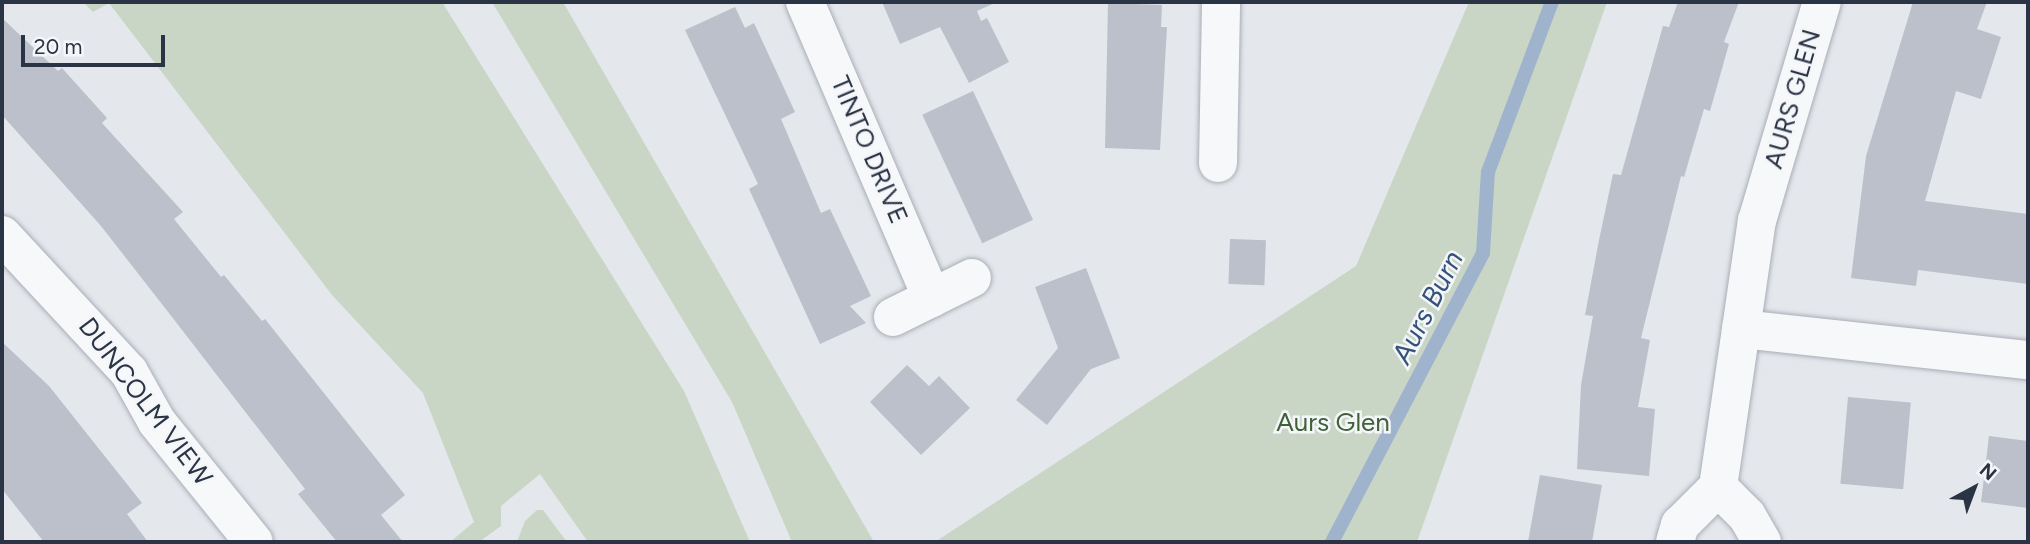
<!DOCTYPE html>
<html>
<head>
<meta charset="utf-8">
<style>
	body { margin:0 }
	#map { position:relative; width:2030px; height:544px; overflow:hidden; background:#e4e7ec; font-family:Figtree,sans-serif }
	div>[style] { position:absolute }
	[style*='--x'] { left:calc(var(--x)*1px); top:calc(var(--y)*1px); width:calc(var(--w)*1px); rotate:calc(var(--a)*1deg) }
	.green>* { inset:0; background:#c9d6c5 }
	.stream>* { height:14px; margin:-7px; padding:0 7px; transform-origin:7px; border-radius:7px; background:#9fb4cc }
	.building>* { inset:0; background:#bbc0ca; transform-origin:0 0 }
	.roads { filter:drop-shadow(0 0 2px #a9aeb7) drop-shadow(0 0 2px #a9aeb7) }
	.street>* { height:38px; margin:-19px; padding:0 19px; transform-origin:19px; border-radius:19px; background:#f7f8fa }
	span { translate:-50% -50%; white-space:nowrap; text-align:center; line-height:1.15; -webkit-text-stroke:5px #f4f6f9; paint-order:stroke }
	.street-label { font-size:26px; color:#2b3445 }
	.park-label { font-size:26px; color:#3f6138 }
	.water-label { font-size:28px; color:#34527a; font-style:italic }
	.frame { position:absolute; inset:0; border:4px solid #2b3445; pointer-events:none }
	.north { position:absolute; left:1939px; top:453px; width:70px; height:70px; -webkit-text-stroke:5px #f4f6f9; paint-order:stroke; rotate:41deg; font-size:19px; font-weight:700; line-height:28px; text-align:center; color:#2b3445 }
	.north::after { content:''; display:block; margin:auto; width:24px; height:32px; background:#2b3445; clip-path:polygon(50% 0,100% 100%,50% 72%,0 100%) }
	.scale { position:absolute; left:21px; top:35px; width:144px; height:32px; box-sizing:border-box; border:4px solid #2b3445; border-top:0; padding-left:9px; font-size:21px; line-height:24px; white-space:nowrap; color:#2b3445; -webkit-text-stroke:5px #f4f6f9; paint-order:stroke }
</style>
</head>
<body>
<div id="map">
	<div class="green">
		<i style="clip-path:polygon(83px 2px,442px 2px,684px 391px,750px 542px,588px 542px,540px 474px,501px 506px,501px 526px,479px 542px,450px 542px,474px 522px,423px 393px,332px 295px,109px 3px,93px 12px)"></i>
		<i style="clip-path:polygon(492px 2px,563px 2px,874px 542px,792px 542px,732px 402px)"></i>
		<i style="clip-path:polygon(1469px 2px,1607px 2px,1417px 542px,935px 542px,1356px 266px)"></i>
		<i style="clip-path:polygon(537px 510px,543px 510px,567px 542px,517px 542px,525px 521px)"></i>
	</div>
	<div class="stream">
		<i style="--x:1332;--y:542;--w:326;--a:-62.4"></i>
		<i style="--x:1483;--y:253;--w:81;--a:-86.5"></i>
		<i style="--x:1488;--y:172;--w:182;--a:-69.4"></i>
	</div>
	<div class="building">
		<i style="clip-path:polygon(882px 2px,997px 2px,977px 11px,981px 21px,987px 18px,1009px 62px,969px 83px,940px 27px,900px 44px)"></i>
		<i style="clip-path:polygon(1678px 2px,1739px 2px,1724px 42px,1729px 44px,1710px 111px,1704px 109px,1684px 177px,1681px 176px,1641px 338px,1650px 340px,1638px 407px,1655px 409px,1649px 476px,1577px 469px,1581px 385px,1593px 316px,1585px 315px,1599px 240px,1613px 174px,1621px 175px,1663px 26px,1669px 27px)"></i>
		<i style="clip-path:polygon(1913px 2px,1987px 2px,1977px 29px,2001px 37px,1981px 99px,1956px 91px,1925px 201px,2028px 214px,2028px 284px,1918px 270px,1916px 286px,1851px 278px,1866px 156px)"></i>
		<i style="clip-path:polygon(1108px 3px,1162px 5px,1161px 27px,1167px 27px,1160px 150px,1105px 148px)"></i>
		<i style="clip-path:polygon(735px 7px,745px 28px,754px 23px,795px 112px,781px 119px,821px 213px,830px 209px,871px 296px,850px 306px,866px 323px,820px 344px,749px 189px,758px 184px,685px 30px)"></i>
		<i style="clip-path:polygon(2px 18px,58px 71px,62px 68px,107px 118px,102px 123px,183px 212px,174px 219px,221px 277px,224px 275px,262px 321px,265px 319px,405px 495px,381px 515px,403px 542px,337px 542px,298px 494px,305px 489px,172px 317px,101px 226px,2px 115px)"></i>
		<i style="left:973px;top:91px;width:142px;height:56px;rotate:65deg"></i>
		<i style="left:1230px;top:239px;width:36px;height:45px;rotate:2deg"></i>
		<i style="clip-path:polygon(1086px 268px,1120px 358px,1091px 369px,1047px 425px,1016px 400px,1058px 348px,1035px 287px)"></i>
		<i style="clip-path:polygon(2px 342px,49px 386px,142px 503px,127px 514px,148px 542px,44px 542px,2px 489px)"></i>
		<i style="clip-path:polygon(907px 365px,929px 386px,939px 376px,970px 408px,921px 455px,870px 402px)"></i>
		<i style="left:1848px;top:397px;width:63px;height:87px;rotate:5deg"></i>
		<i style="clip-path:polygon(1989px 436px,2028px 441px,2028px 508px,1981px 502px)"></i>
		<i style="clip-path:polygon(1540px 475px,1602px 485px,1592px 542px,1528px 542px)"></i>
	</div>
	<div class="roads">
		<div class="street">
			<i style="--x:805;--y:2;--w:322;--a:66.8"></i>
			<i style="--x:1218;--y:163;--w:161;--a:-88.9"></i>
			<i style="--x:2;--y:235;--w:187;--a:47.2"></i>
			<i style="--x:129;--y:372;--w:57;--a:60.8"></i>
			<i style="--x:157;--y:422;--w:154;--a:51.1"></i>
			<i style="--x:893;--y:317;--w:88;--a:-26.3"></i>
			<i style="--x:1741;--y:329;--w:289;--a:6.2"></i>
			<i style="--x:1718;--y:487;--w:41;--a:45"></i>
			<i style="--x:1747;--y:516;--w:30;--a:60"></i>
			<i style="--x:1675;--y:542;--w:18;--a:-74"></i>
			<i style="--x:1680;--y:525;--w:54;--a:-45"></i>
			<i style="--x:1718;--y:487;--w:269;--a:-81.7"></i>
			<i style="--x:1757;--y:221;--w:228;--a:-73.5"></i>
		</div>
	</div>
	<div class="street-label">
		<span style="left:1793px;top:99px;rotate:-74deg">AURS GLEN</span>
		<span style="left:869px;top:150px;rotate:67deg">TINTO DRIVE</span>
		<span style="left:145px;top:402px;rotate:53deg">DUNCOLM VIEW</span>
	</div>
	<div class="park-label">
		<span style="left:1333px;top:423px">Aurs Glen</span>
	</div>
	<div class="water-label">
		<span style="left:1427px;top:307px;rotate:-63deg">Aurs Burn</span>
	</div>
	<div class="frame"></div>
	<div class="north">N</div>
	<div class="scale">20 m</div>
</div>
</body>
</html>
